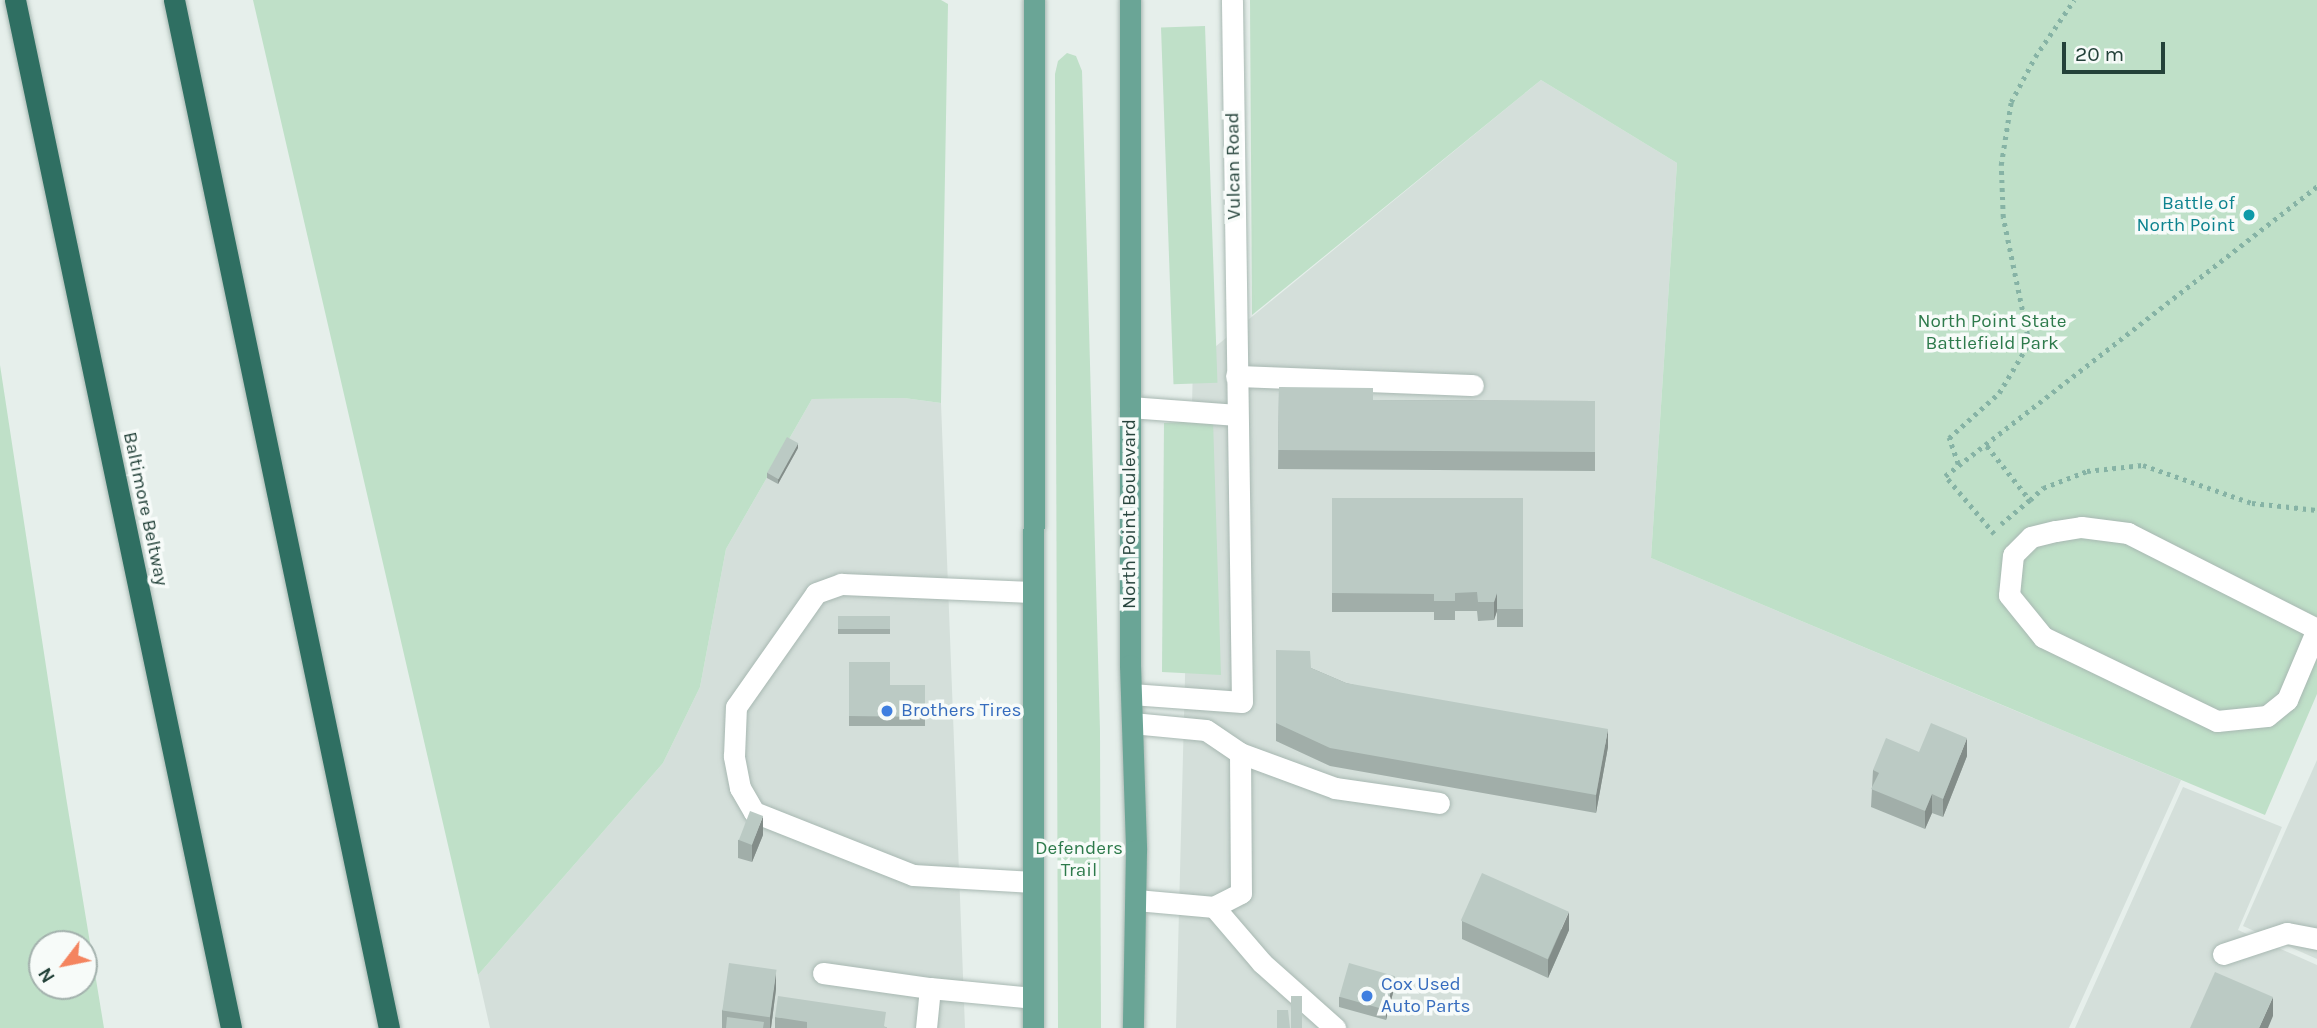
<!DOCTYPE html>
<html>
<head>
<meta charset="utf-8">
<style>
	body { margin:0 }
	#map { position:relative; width:2317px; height:1028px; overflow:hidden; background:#e6efeb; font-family:Karla,sans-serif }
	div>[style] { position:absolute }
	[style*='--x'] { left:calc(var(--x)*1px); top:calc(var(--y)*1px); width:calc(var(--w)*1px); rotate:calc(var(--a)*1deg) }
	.built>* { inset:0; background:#d4dfda }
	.green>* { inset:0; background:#bfe0c8; transform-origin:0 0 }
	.path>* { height:4.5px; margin-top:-2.25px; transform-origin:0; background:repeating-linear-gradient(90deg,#86b3a5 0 3.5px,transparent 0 8.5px) }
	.roads { filter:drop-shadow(0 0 2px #a8b8b2) drop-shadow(0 0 2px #a8b8b2) }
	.minor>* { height:21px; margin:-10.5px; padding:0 10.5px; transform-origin:10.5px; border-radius:10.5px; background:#fff }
	.major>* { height:21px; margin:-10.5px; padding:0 10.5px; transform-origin:10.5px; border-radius:10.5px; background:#6aa596 }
	.highway>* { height:21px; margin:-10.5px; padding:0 10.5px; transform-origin:10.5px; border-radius:10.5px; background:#2f6f62 }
	.wall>* { inset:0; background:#a1aea9; transform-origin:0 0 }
	.shaded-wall>* { inset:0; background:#838d89 }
	.building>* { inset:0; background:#bbcac4; transform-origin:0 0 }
	.dots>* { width:19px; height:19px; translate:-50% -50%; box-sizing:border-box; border:4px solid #f7fbf9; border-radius:50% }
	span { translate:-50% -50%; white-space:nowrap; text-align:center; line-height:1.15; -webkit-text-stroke:7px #f7fbf9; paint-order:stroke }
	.street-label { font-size:19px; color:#24423a }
	.culture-label { font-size:19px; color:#0d838f }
	.right { translate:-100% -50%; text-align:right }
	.park-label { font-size:19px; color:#2d7a4b }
	.shop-label { font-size:19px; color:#366cbe }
	.left { translate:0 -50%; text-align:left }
	.north { position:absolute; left:28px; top:930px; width:70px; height:70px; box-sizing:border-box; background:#f7fbf9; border:2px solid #a3b1ad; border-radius:50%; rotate:238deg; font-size:19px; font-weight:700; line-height:28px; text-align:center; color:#24423a }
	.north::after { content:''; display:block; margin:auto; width:24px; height:32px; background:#f4845f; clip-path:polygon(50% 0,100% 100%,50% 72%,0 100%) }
	.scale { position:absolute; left:2062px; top:42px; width:103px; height:32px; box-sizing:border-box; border:4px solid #24423a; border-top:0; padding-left:9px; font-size:21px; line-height:24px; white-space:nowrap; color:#24423a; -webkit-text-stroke:5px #f7fbf9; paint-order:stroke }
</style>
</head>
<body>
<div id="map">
	<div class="built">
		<i style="clip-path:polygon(1541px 80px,1677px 163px,1651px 558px,2181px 780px,2069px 1028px,1176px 1028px,1193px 365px)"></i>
		<i style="clip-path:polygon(904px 398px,941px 403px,965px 1028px,490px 1028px,478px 975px,663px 763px,700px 687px,726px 549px,812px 399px)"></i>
		<i style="clip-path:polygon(2317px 760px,2317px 959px,2243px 926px)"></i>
		<i style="clip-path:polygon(2183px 787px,2282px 827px,2238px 930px,2317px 965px,2317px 1028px,2075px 1028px)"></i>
	</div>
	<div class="green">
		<i style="clip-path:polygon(253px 0,941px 0,948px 4px,941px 403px,904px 398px,812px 399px,726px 549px,700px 687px,663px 763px,478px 975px)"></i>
		<i style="clip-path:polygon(1250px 0,2317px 0,2317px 694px,2265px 815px,1651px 558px,1677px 163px,1541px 80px,1252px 315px)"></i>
		<i style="left:1205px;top:26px;width:357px;height:44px;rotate:88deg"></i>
		<i style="clip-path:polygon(1067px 53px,1076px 56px,1082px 71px,1100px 731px,1101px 1028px,1058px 1028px,1055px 74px,1058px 61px)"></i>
		<i style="clip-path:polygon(evenodd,0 365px,66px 797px,104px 1028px,0 1028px,0 365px,42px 944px,84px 944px,84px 986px,42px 986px,42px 944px)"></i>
		<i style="clip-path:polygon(1213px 420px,1221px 675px,1162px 672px,1164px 423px)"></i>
	</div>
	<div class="path">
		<i style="--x:1987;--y:446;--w:69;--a:51.5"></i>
		<i style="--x:2030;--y:500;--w:18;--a:-43"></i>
		<i style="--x:2043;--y:488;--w:47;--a:-21.1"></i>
		<i style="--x:2087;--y:471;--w:56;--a:-6.1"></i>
		<i style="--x:2143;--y:465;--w:115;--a:19.2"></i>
		<i style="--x:2252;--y:503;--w:65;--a:6.1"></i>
		<i style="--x:1958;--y:464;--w:28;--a:-109"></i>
		<i style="--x:1949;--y:438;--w:67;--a:-42"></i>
		<i style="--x:1999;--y:393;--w:58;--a:-59"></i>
		<i style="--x:2029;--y:343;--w:129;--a:-101.7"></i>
		<i style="--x:2003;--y:217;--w:52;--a:-92.2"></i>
		<i style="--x:2001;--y:165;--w:64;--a:-81"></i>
		<i style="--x:2011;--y:102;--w:51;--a:-61.9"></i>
		<i style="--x:2035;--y:57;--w:69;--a:-55.6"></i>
		<i style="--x:2001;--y:524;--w:38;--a:-40"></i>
		<i style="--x:1994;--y:534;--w:76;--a:-130.2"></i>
		<i style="--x:1945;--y:476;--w:472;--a:-37.9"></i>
	</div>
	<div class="roads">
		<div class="minor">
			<i style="--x:1236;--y:376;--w:237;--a:2.2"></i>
			<i style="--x:1130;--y:407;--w:107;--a:4.3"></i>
			<i style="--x:2317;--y:629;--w:212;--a:-153.1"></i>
			<i style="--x:2128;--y:533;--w:47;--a:-172.7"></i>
			<i style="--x:2081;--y:527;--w:26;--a:171"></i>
			<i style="--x:2055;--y:531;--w:25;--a:166"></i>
			<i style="--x:2031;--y:537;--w:25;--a:135"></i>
			<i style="--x:2013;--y:555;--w:40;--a:95.7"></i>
			<i style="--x:2009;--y:595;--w:54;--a:51"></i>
			<i style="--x:2043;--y:637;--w:193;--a:25.8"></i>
			<i style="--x:2217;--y:721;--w:50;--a:-5.7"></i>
			<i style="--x:2267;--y:716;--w:26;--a:-39"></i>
			<i style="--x:2287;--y:700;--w:77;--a:-67.1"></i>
			<i style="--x:1131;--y:694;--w:111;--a:4.1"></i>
			<i style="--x:1242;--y:702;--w:702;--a:-90.82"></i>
			<i style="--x:1132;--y:723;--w:74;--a:5.4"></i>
			<i style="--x:1206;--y:730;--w:41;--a:34.1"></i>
			<i style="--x:1240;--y:753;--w:140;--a:89.6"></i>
			<i style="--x:1241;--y:893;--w:30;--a:153"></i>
			<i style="--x:1214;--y:907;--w:78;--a:-174.9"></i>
			<i style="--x:1240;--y:753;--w:101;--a:20.2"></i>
			<i style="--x:1335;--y:788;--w:105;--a:8.2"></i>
			<i style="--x:1033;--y:882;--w:120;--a:-176.7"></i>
			<i style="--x:913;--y:875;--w:171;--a:-158.4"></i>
			<i style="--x:754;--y:812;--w:28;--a:-120"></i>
			<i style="--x:740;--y:788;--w:33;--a:-101"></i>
			<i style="--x:734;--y:756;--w:49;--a:-87.7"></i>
			<i style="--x:736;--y:707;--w:139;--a:-54.9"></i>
			<i style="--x:816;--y:593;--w:27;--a:-20"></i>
			<i style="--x:841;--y:584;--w:192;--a:2.4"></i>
			<i style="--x:1214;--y:907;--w:74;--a:49.4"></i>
			<i style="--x:1262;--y:963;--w:98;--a:41.7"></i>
			<i style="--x:2223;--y:954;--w:67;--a:-18.2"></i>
			<i style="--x:2287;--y:933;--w:31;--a:11"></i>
			<i style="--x:823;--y:973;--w:108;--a:8"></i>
			<i style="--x:926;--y:1028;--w:40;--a:-84.3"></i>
			<i style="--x:930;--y:988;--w:103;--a:5.5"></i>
		</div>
		<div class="major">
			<i style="--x:1130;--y:0;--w:665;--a:90"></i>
			<i style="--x:1130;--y:665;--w:185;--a:88.1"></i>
			<i style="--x:1136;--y:850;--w:178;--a:91"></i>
			<i style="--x:1033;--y:1028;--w:1028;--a:-89.94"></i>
		</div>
		<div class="highway">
			<i style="--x:15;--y:0;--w:1050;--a:78.13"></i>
			<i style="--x:174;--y:0;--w:1050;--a:78.19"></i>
		</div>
	</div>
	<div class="wall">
		<i style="clip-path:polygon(1279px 387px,1373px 400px,1595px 401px,1595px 471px,1278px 469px)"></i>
		<i style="clip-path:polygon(798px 448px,778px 484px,767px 478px,767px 473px)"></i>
		<i style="clip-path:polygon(1332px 498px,1523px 498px,1523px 627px,1497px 627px,1497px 611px,1494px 620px,1478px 621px,1477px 611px,1455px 611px,1455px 620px,1434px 620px,1434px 612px,1332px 612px)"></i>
		<i style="left:838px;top:616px;width:52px;height:18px"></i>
		<i style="clip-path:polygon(1276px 650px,1311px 668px,1346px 683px,1608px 747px,1596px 813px,1330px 766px,1276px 741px)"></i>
		<i style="clip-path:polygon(849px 662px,890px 685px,925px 685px,925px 726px,849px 726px)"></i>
		<i style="clip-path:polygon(1919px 752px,1967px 756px,1943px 817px,1932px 813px,1925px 829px,1871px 807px,1873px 770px)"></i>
		<i style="clip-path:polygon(763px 835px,752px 862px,738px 858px,738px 840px)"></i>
		<i style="clip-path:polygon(1462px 921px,1569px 930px,1548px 978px,1462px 939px)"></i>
		<i style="clip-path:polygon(1395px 985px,1386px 1020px,1339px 1007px,1339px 997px)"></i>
		<i style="clip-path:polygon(776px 989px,771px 1028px,722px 1028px,722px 1010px)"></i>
		<i style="clip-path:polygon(775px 1017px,886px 1027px,887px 1028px,775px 1028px)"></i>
	</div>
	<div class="shaded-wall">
		<i style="clip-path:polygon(798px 443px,798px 448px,778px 484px,778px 479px)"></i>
		<i style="clip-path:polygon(1497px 593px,1497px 611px,1494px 620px,1494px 602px)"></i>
		<i style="clip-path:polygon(1608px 729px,1608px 747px,1596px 813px,1596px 795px)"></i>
		<i style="clip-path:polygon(1967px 738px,1967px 756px,1943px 817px,1943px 799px)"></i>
		<i style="clip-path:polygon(1932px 794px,1932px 813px,1925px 829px,1925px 811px)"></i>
		<i style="clip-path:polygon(763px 816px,763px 835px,752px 862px,752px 844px)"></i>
		<i style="clip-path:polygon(1569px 912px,1569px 930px,1548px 978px,1548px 960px)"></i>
		<i style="clip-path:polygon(776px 970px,776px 989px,771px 1028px,770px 1028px,770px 1017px)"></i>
		<i style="clip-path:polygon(1395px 976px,1395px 985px,1386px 1020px,1386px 1010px)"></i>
		<i style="clip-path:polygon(2273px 997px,2273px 1016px,2268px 1028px,2259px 1028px)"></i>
	</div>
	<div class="building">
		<i style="clip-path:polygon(1279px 387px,1373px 388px,1373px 400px,1595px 401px,1595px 452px,1278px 450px)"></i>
		<i style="left:787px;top:437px;width:13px;height:41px;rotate:29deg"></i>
		<i style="clip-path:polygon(1332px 498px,1523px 498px,1523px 609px,1497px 609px,1497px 593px,1494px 602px,1478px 602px,1477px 592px,1455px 593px,1455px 601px,1434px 601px,1434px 594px,1332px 593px)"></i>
		<i style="left:838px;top:616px;width:52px;height:13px"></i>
		<i style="clip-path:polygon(1276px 650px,1310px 651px,1311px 668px,1346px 683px,1608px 729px,1596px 795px,1330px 748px,1276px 723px)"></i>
		<i style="clip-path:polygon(849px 662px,890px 662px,890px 685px,925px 685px,925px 717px,849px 716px)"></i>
		<i style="clip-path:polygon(1931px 723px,1967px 738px,1943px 799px,1932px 794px,1925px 811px,1871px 789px,1879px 773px,1873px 770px,1886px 738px,1919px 752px)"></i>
		<i style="left:750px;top:811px;width:14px;height:31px;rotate:21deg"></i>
		<i style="left:1482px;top:873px;width:95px;height:52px;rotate:24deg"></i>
		<i style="left:729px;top:963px;width:48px;height:48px;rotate:8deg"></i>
		<i style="left:1349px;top:963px;width:48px;height:35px;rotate:16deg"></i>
		<i style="clip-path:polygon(2215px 972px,2273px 997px,2259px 1028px,2190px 1028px)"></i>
		<i style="clip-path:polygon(778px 996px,886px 1012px,884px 1026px,887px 1028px,807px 1028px,807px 1022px,775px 1017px)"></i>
		<i style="left:1291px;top:996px;width:11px;height:32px"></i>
		<i style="clip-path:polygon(1277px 1010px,1288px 1010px,1290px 1028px,1277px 1028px)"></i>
		<i style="clip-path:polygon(727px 1017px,764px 1022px,763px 1028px,726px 1028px)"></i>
	</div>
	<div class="dots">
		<i style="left:2249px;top:215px;background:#0f9aa8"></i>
		<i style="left:887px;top:711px;background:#3f7fe0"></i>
		<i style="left:1367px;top:996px;background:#3f7fe0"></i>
	</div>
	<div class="street-label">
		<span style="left:1234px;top:166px;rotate:-91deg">Vulcan Road</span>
		<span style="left:145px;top:509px;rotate:78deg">Baltimore Beltway</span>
		<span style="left:1130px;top:514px;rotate:-90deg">North Point Boulevard</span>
	</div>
	<div class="culture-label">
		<span class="right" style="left:2235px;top:215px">Battle of<br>North Point</span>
	</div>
	<div class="park-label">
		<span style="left:1992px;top:333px">North Point State<br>Battlefield Park</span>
		<span style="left:1079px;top:860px">Defenders<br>Trail</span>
	</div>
	<div class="shop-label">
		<span class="left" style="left:901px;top:711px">Brothers Tires</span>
		<span class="left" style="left:1381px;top:996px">Cox Used<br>Auto Parts</span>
	</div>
	<div class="north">N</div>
	<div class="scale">20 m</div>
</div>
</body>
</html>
